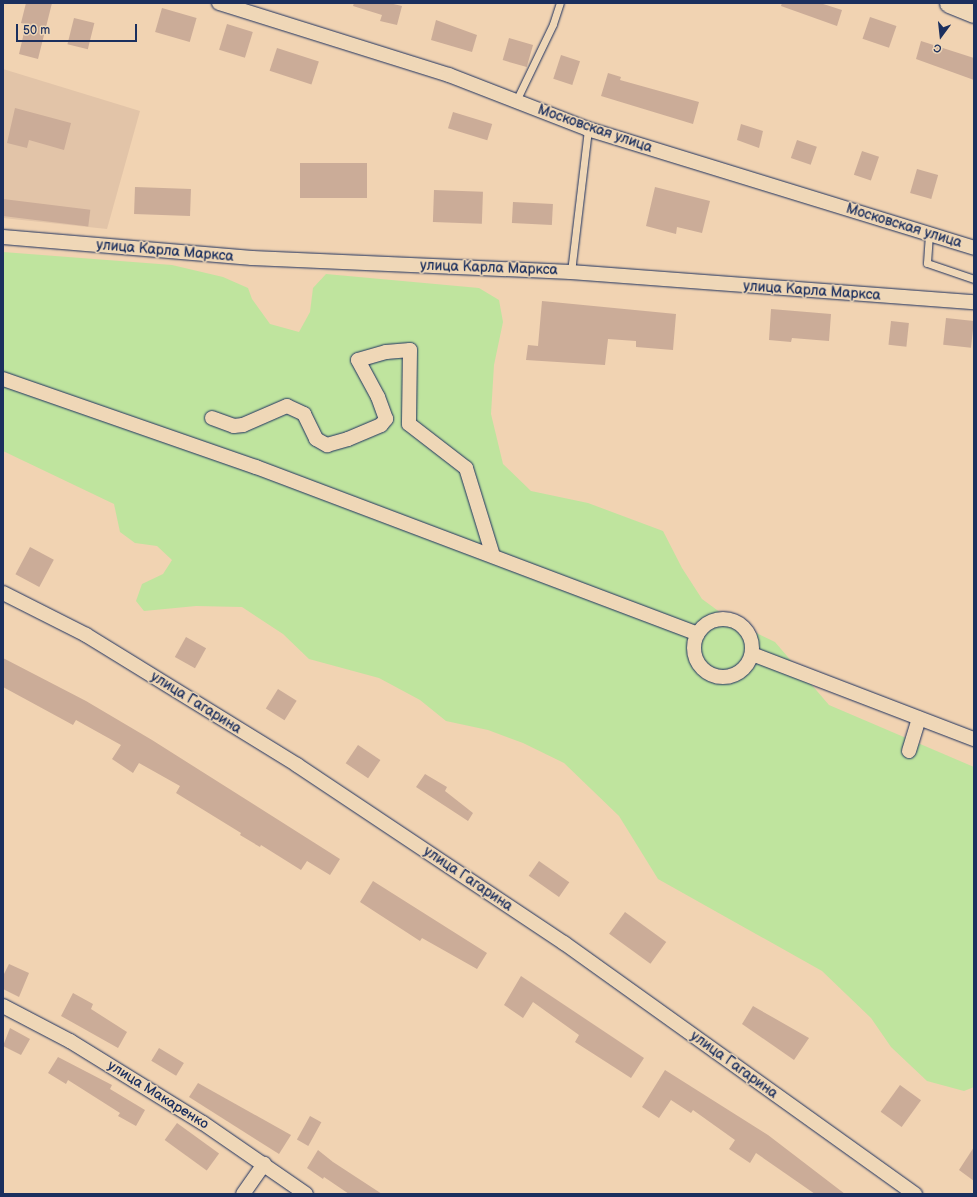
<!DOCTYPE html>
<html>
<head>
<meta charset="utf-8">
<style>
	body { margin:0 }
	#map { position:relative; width:977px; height:1197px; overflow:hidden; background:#f1d3b2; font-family:"Balsamiq Sans",sans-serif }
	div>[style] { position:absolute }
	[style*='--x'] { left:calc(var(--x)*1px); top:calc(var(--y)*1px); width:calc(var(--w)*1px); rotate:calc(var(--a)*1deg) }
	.built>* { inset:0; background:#e2c4a8 }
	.green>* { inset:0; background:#bfe49e }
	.building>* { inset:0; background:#cbac98; transform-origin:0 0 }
	.roads { filter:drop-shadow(0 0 1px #1b2f5e) drop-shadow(0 0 1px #1b2f5e) }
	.lane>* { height:7px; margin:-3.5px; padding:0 3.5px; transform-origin:3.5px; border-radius:3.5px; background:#efd7b7 }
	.street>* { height:14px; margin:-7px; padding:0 7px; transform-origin:7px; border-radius:7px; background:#efd7b7 }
	.street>.ring { margin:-7px; padding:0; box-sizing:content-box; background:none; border:14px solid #efd7b7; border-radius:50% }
	.secondary>* { height:19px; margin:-9.5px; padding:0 9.5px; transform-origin:9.5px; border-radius:9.5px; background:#efd7b7 }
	span { translate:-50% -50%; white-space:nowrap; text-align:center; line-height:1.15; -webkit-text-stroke:3px #efd7b7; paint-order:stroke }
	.street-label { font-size:14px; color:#1b2f5e }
	.frame { position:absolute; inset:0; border:4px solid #1b2f5e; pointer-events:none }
	.north { position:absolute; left:921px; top:16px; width:40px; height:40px; -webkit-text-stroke:3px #efd7b7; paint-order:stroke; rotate:195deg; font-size:11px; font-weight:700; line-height:16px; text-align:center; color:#1b2f5e }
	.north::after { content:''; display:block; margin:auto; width:14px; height:18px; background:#1b2f5e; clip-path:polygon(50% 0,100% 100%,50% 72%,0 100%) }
	.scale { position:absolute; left:16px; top:24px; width:121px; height:18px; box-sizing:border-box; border:2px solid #1b2f5e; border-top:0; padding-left:5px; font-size:12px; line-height:14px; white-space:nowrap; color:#1b2f5e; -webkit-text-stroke:3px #efd7b7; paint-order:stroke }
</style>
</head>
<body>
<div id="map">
	<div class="built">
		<i style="clip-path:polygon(3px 69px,140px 111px,107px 229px,3px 218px)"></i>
	</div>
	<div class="green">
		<i style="clip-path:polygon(3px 252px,172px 265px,223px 277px,248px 288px,252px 299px,270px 324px,299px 332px,310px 312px,313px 288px,326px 274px,479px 288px,499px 300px,503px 322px,494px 365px,491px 414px,503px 464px,531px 491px,588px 503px,663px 531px,682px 568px,702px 599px,732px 621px,775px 642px,829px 705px,974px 767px,974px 1087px,964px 1091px,927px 1081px,891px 1047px,871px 1018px,822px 971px,658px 879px,619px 816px,564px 763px,523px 743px,488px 730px,446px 721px,420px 700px,379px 678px,309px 659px,283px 634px,242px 607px,196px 606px,144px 611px,136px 601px,142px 584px,163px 574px,172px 560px,157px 546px,135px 543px,120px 532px,114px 504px,3px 451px)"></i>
	</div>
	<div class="building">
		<i style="clip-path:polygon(26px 3px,52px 3px,38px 59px,19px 54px,26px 24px,21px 23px)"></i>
		<i style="clip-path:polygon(354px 3px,389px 3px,402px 6px,397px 25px,380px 21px,382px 15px,353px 6px)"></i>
		<i style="clip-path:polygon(782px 3px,820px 3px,842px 10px,837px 26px,781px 6px)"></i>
		<i style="left:162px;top:8px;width:36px;height:25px;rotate:16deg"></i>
		<i style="left:870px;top:17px;width:28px;height:23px;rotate:19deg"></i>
		<i style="left:74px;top:18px;width:21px;height:27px;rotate:14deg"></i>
		<i style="clip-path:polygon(436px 20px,477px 35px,472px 52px,431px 40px)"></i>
		<i style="left:227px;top:24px;width:27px;height:27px;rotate:17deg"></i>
		<i style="left:509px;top:38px;width:25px;height:23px;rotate:16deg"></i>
		<i style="clip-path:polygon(921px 41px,974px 58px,974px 80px,916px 59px)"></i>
		<i style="left:277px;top:48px;width:44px;height:24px;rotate:18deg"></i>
		<i style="left:561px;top:55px;width:20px;height:25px;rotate:18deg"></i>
		<i style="clip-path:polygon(608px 73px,621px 77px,620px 80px,699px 102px,693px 124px,601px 96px)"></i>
		<i style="clip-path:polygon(15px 108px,71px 123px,64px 150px,29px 140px,27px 148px,7px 143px)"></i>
		<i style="left:453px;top:112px;width:41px;height:17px;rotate:17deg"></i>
		<i style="clip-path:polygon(741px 124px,763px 131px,759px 148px,737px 140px)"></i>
		<i style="left:797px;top:140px;width:21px;height:19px;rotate:19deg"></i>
		<i style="left:862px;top:151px;width:18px;height:25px;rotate:19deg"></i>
		<i style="left:300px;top:163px;width:67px;height:35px"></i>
		<i style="left:917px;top:169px;width:22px;height:25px;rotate:16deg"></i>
		<i style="left:135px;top:187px;width:56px;height:27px;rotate:2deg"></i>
		<i style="clip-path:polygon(655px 187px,710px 201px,702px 233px,677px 227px,676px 234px,646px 226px)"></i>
		<i style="left:434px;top:190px;width:49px;height:32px;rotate:2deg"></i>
		<i style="left:3px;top:199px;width:88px;height:17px;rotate:7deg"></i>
		<i style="left:513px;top:202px;width:40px;height:21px;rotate:3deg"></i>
		<i style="clip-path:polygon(542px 301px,676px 314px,673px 350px,636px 347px,636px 341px,608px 339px,605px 365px,526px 360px,528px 345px,538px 346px)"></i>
		<i style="clip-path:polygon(771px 309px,831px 314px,829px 341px,792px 338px,791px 342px,769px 340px)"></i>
		<i style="left:946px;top:318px;width:28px;height:27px;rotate:6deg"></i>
		<i style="left:891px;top:321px;width:18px;height:24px;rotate:6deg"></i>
		<i style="left:30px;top:547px;width:27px;height:31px;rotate:28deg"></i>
		<i style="left:186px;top:637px;width:23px;height:23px;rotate:29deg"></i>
		<i style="clip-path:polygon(3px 658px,86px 701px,152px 740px,340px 859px,330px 875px,307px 861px,301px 870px,261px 845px,260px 847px,240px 835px,241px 833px,176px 793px,180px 786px,139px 763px,133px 773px,112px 759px,121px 745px,76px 720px,73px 725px,3px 687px)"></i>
		<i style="left:278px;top:689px;width:22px;height:23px;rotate:32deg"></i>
		<i style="left:358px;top:745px;width:27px;height:22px;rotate:34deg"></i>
		<i style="clip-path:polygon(425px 774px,447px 787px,445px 791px,473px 813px,468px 821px,416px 787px)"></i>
		<i style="left:539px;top:861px;width:37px;height:18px;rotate:35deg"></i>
		<i style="clip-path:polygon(373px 881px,487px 953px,477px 969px,422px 938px,420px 941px,360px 902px)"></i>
		<i style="left:625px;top:912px;width:51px;height:27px;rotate:36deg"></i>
		<i style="clip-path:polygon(9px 964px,29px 973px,19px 997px,3px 989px,3px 976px)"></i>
		<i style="clip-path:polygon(521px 976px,644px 1058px,631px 1078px,575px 1042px,579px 1035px,533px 1002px,523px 1018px,504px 1005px)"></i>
		<i style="clip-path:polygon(73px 993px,93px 1004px,91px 1009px,127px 1032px,118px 1048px,61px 1016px)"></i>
		<i style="clip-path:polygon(753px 1006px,809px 1038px,794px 1060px,742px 1024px)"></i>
		<i style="clip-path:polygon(10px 1028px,30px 1039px,21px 1055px,3px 1046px)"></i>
		<i style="left:159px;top:1048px;width:29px;height:15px;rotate:31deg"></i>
		<i style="clip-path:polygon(58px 1057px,112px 1085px,110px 1089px,145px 1110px,136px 1126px,118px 1116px,120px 1113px,68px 1080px,66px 1084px,48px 1073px)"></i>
		<i style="clip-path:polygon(665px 1070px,768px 1135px,845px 1194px,815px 1194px,756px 1153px,750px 1163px,729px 1149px,735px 1140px,693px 1110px,691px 1113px,671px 1100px,659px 1118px,642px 1107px)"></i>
		<i style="clip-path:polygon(198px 1083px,291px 1135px,279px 1154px,189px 1097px)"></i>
		<i style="left:900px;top:1085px;width:26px;height:33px;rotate:36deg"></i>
		<i style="left:310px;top:1116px;width:13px;height:27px;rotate:29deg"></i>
		<i style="left:177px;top:1123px;width:52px;height:21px;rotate:36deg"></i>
		<i style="clip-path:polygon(974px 1147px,974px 1181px,959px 1170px)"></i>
		<i style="clip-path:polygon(318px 1150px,333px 1162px,382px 1194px,349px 1194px,324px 1177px,323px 1179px,307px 1168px)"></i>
	</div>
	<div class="roads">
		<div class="lane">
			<i style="--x:516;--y:101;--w:85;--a:-64.3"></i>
			<i style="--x:553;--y:24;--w:22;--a:-72"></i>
			<i style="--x:929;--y:234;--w:29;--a:94"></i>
			<i style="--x:927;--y:263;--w:50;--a:18.8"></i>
			<i style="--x:571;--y:272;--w:144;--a:-83.2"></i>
		</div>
		<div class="street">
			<i style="--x:219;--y:3;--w:241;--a:17.4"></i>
			<i style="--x:449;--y:75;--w:149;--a:21.2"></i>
			<i style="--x:588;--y:129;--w:404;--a:17.1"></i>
			<i style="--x:3;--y:237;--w:250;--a:4.8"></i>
			<i style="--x:252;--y:258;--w:319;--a:2.5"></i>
			<i style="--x:571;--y:272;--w:404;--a:4.3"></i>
			<i style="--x:3;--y:379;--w:268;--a:19.2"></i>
			<i style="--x:256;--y:467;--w:472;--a:20.7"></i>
			<i style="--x:212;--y:418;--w:23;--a:20"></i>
			<i style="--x:234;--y:426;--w:9;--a:-6"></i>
			<i style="--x:243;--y:425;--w:48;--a:-23.4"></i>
			<i style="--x:287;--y:406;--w:19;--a:25"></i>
			<i style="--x:304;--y:414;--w:28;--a:64"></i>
			<i style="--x:316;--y:439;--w:13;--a:29"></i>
			<i style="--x:327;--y:445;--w:22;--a:-16"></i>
			<i style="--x:348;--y:439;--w:36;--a:-23"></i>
			<i style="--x:381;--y:425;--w:8;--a:-50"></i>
			<i style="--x:386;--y:419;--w:23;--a:-110"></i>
			<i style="--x:378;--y:397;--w:42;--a:-118.4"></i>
			<i style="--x:358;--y:360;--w:29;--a:-16"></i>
			<i style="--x:386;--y:352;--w:24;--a:-5"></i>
			<i style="--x:410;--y:350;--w:74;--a:90.8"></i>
			<i style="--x:409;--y:424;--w:72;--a:37.7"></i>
			<i style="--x:466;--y:468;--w:92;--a:72.9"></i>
			<i style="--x:3;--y:593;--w:93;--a:26.8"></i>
			<i style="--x:86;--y:635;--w:248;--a:31.6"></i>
			<i style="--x:297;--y:765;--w:321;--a:33.7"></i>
			<i style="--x:564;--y:943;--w:432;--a:35.6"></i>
			<i class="ring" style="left:694px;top:619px;width:44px;height:44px"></i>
			<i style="--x:752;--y:654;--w:238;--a:21"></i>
			<i style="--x:909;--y:751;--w:34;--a:-73"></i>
			<i style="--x:3;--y:1006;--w:76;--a:27.6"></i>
			<i style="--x:70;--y:1041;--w:156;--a:31.7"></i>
			<i style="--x:203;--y:1123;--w:125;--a:34.6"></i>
			<i style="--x:243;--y:1194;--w:37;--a:-55"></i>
		</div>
		<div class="secondary">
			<i style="--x:949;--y:3;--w:27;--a:22"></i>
		</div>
	</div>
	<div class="street-label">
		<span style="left:595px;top:129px;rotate:19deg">Московская улица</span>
		<span style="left:904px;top:226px;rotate:17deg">Московская улица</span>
		<span style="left:165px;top:251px;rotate:5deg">улица Карла Маркса</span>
		<span style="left:489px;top:268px;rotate:2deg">улица Карла Маркса</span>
		<span style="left:812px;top:291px;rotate:4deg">улица Карла Маркса</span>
		<span style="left:196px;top:703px;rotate:32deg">улица Гагарина</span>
		<span style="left:468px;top:879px;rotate:34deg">улица Гагарина</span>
		<span style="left:734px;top:1065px;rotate:36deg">улица Гагарина</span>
		<span style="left:158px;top:1095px;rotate:32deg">улица Макаренко</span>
	</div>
	<div class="frame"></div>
	<div class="north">С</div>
	<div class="scale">50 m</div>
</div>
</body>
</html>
